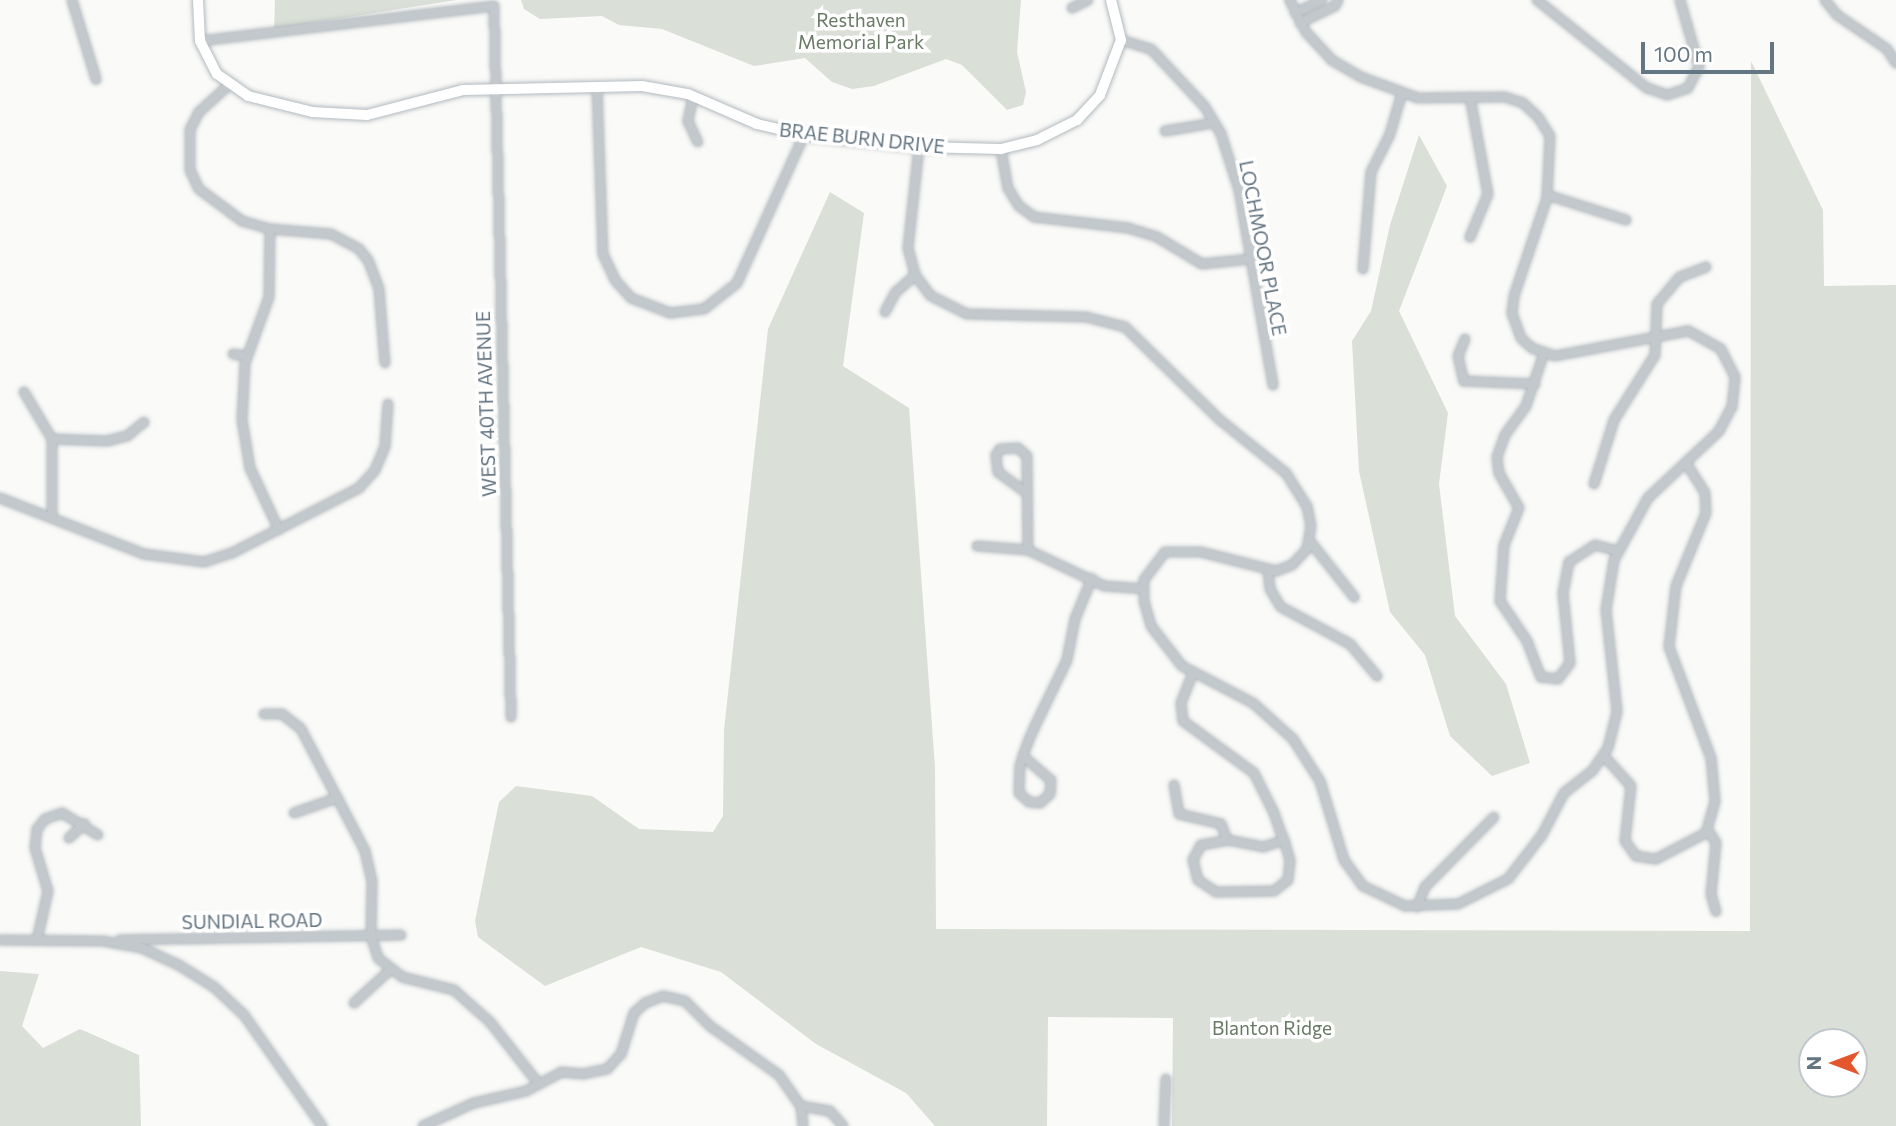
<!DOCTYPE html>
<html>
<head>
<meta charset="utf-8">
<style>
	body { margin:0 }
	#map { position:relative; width:1896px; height:1126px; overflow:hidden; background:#fafaf8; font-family:Commissioner,sans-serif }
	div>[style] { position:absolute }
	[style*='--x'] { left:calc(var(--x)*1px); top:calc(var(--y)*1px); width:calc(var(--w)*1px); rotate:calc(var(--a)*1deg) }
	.green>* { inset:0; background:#dadfd7 }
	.roads { filter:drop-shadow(0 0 2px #b3babf) drop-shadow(0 0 2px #b3babf) }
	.street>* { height:8px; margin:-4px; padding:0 4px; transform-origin:4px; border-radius:4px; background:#c3c8cc }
	.secondary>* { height:10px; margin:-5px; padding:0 5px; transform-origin:5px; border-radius:5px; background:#fff }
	span { translate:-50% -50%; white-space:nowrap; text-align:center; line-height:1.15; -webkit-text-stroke:7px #fff; paint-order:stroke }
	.park-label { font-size:19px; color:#687a64 }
	.street-label { font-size:19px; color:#657683 }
	.north { position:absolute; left:1798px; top:1028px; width:70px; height:70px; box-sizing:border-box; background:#fff; border:2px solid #c1c8cd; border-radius:50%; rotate:270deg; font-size:19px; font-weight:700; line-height:28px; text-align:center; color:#657683 }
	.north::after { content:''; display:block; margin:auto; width:24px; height:32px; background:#e4572e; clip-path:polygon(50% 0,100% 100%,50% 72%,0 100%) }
	.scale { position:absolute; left:1641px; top:42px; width:133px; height:32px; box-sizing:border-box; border:4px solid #657683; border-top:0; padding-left:9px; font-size:21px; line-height:24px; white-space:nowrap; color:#657683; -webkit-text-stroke:5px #fff; paint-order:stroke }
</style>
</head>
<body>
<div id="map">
	<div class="green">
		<i style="clip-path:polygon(275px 0,456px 0,274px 29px)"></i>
		<i style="clip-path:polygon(521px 0,1021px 0,1017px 52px,1026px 92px,1023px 105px,1007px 110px,962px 65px,946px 59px,874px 86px,852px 89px,832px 82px,805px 58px,754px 66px,662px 29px,619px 25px,602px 16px,540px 19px,524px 9px)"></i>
		<i style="clip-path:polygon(evenodd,1751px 61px,1823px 210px,1824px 286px,1896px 285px,1896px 1126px,1172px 1126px,1173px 1018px,1048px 1017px,1047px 1126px,935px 1126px,906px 1093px,816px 1044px,721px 972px,641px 947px,545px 986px,478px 937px,475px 921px,499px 802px,516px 786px,592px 796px,639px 829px,713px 832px,723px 816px,724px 730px,768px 329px,830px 192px,864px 213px,843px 366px,909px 408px,935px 767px,936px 929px,1750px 931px,1751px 61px,1812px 1042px,1854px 1042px,1854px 1084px,1812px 1084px,1812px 1042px)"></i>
		<i style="clip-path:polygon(1419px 135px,1447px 186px,1399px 311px,1448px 413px,1439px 484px,1455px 616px,1506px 684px,1530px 763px,1492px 776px,1450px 736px,1425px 655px,1390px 612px,1359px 471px,1352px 341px,1371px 311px,1390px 225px)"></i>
		<i style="clip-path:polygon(0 971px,39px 974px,22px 1026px,43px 1048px,80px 1029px,139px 1055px,141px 1126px,0 1126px)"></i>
	</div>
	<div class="roads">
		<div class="street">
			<i style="--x:72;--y:0;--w:83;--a:73.1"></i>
			<i style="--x:1537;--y:0;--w:141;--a:38.7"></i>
			<i style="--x:1647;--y:88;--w:21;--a:19"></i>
			<i style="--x:1667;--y:95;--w:22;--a:-18"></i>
			<i style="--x:1688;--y:88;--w:25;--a:-63"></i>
			<i style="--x:1699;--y:66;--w:69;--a:-106.1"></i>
			<i style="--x:1825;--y:0;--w:19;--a:51"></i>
			<i style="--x:1837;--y:15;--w:60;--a:34.2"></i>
			<i style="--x:1887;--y:49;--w:17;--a:57"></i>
			<i style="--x:1072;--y:8;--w:18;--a:-27"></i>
			<i style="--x:1295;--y:13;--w:30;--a:-26"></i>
			<i style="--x:1300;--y:23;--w:39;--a:-26"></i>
			<i style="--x:1335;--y:6;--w:7;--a:-63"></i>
			<i style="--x:1121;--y:40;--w:31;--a:17"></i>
			<i style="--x:1151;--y:49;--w:79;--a:47"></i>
			<i style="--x:1205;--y:107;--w:31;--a:59"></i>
			<i style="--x:1221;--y:134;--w:59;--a:72.2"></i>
			<i style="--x:1239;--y:190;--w:198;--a:80.1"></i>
			<i style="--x:200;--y:41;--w:296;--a:-6.8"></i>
			<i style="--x:494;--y:6;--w:711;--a:88.63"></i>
			<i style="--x:230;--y:84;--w:42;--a:137.9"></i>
			<i style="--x:199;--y:112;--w:20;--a:117"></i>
			<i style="--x:190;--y:130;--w:40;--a:90"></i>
			<i style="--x:190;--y:170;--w:21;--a:65"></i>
			<i style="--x:199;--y:189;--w:54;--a:36.7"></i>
			<i style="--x:242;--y:221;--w:29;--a:16"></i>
			<i style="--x:270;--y:229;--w:61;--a:4.7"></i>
			<i style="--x:331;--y:234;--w:32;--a:28"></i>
			<i style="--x:359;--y:249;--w:14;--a:51"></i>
			<i style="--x:368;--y:260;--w:31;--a:69"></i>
			<i style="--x:379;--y:289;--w:74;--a:85.4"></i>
			<i style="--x:597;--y:86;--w:168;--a:88"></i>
			<i style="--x:603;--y:254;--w:29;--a:65"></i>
			<i style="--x:615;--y:280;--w:24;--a:48"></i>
			<i style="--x:631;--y:298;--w:42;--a:21"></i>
			<i style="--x:670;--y:313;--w:34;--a:-7"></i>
			<i style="--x:704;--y:309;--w:42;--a:-38.2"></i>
			<i style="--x:737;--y:283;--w:162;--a:-65.6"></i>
			<i style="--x:693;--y:97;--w:25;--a:102"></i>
			<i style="--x:688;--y:121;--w:23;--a:65"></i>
			<i style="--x:1470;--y:97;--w:99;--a:79.5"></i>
			<i style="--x:1488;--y:194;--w:47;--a:112.7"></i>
			<i style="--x:1165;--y:131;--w:50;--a:-9.3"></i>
			<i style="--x:919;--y:147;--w:102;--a:96.2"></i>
			<i style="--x:908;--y:248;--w:28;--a:75"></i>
			<i style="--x:915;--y:275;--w:26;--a:53"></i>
			<i style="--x:931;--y:296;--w:40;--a:26.6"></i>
			<i style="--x:967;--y:314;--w:119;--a:1.4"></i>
			<i style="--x:1086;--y:317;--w:40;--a:14.4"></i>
			<i style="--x:1125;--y:327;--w:133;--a:44.4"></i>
			<i style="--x:1220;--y:420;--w:85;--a:38.8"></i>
			<i style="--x:1286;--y:473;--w:39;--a:58"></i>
			<i style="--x:1307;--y:506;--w:20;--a:79"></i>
			<i style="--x:1311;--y:526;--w:23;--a:100"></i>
			<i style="--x:1307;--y:549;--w:22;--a:133"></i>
			<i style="--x:1292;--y:565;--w:17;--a:159"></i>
			<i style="--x:1276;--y:571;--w:77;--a:-165.8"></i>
			<i style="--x:1201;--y:552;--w:36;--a:180"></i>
			<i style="--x:1165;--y:552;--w:35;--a:127"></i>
			<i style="--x:1144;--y:580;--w:21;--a:90"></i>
			<i style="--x:1144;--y:601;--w:26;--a:74"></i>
			<i style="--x:1151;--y:626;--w:51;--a:52.2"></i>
			<i style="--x:1182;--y:666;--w:80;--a:27.5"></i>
			<i style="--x:1253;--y:703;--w:54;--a:42"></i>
			<i style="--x:1293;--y:739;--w:50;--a:57.3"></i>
			<i style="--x:1320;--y:781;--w:83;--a:73.1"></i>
			<i style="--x:1344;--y:860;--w:32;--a:54"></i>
			<i style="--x:1363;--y:886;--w:47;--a:25.5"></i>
			<i style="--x:1405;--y:906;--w:53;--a:-2.2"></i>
			<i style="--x:1458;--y:904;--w:56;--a:-26.6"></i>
			<i style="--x:1508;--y:879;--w:56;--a:-52.3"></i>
			<i style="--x:1542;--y:835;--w:47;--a:-62.4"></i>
			<i style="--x:1564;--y:793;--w:37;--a:-38"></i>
			<i style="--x:1593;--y:770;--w:27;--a:-56"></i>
			<i style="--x:1608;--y:748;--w:38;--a:-76"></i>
			<i style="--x:1617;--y:711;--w:102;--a:-96.2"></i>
			<i style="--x:1606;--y:610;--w:51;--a:-80.9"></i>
			<i style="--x:1614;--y:560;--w:71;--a:-61.3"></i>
			<i style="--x:1648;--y:498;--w:98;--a:-43.3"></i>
			<i style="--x:1719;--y:431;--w:27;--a:-62"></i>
			<i style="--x:1732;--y:407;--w:30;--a:-84"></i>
			<i style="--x:1735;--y:377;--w:31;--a:-117"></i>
			<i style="--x:1721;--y:349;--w:38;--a:-151"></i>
			<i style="--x:1688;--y:331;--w:135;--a:169.4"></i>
			<i style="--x:1555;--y:356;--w:24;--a:-161"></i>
			<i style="--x:1532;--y:348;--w:15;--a:-138"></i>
			<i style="--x:1521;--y:338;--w:27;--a:-110"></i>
			<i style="--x:1512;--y:313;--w:17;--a:-83"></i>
			<i style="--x:1514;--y:296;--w:103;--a:-71.4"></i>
			<i style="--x:1547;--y:198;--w:62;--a:-87.2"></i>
			<i style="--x:1550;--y:136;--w:22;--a:-122"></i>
			<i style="--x:1538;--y:117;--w:21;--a:-137"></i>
			<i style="--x:1523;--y:103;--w:20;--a:-162"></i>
			<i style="--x:1504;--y:97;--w:86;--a:179.3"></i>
			<i style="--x:1418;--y:98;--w:61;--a:-159.8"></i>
			<i style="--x:1361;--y:77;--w:34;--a:-150"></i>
			<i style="--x:1332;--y:60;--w:38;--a:-133"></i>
			<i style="--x:1306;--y:32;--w:36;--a:-117"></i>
			<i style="--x:1001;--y:149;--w:40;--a:80"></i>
			<i style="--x:1008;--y:188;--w:21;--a:59"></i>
			<i style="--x:1019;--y:206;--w:19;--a:36"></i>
			<i style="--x:1034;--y:217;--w:95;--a:6.7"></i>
			<i style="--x:1128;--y:228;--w:30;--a:17"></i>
			<i style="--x:1157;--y:237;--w:52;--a:31"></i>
			<i style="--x:1202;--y:264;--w:49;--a:-5.8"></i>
			<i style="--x:1547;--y:195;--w:83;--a:17.6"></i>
			<i style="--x:270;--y:229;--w:68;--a:90.8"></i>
			<i style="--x:269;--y:297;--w:70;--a:110"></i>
			<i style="--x:245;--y:363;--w:57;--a:93"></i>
			<i style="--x:242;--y:420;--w:49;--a:80.5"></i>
			<i style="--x:250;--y:468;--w:68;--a:64.9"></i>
			<i style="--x:1363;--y:269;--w:97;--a:-85.3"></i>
			<i style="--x:1371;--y:172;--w:42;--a:-63.4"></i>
			<i style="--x:1390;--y:134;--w:43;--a:-73.7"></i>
			<i style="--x:885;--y:312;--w:21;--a:-62"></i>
			<i style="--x:895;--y:293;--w:27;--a:-42"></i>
			<i style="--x:1465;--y:339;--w:18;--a:112"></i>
			<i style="--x:1458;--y:356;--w:26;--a:77"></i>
			<i style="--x:1464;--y:381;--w:71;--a:2.4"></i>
			<i style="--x:1544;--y:353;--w:56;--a:108.8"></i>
			<i style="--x:1526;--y:406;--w:36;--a:126"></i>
			<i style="--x:1505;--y:435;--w:23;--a:110"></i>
			<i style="--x:1497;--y:457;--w:16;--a:83"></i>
			<i style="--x:1499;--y:473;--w:40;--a:60.3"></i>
			<i style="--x:1519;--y:508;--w:40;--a:112"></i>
			<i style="--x:1504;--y:545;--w:56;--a:94.1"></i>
			<i style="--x:1500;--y:601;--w:48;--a:56"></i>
			<i style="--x:1527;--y:641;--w:39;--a:69"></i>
			<i style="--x:1541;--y:677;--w:17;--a:7"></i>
			<i style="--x:1558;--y:679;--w:20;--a:-53"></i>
			<i style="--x:1570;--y:663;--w:70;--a:-95.7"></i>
			<i style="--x:1563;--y:593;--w:32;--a:-79"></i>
			<i style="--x:1569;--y:562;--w:31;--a:-33"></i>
			<i style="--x:1595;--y:545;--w:24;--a:15"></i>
			<i style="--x:233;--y:354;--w:13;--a:9"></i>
			<i style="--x:24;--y:392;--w:55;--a:59.2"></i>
			<i style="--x:1594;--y:484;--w:67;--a:-72.6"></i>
			<i style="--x:1614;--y:420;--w:77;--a:-57.8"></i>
			<i style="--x:1655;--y:355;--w:51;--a:-87.8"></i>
			<i style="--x:1657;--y:304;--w:35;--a:-50"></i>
			<i style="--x:1680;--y:277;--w:28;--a:-21"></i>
			<i style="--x:1024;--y:491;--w:32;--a:-144"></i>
			<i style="--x:998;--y:472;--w:17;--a:-97"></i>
			<i style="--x:996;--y:455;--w:7;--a:-56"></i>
			<i style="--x:1000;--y:449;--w:18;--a:-3"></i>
			<i style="--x:1018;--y:448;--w:12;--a:42"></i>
			<i style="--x:1027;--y:456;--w:94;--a:89.4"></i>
			<i style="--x:0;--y:498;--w:155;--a:21.3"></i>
			<i style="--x:144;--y:554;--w:61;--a:7.6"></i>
			<i style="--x:204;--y:562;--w:29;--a:-18"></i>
			<i style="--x:232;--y:553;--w:143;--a:-27.1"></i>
			<i style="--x:359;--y:488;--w:24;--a:-48"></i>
			<i style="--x:375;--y:470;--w:26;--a:-67"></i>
			<i style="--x:385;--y:446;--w:42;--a:-85.9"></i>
			<i style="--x:52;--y:515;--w:76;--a:-90"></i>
			<i style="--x:52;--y:439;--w:55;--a:2.1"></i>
			<i style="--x:107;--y:441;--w:21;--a:-14"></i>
			<i style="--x:127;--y:436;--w:22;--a:-39"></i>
			<i style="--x:1309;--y:540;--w:73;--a:51.7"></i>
			<i style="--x:977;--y:546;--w:51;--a:4.5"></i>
			<i style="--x:1028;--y:550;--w:84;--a:25.3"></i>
			<i style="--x:1104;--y:586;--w:39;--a:4"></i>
			<i style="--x:1268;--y:570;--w:19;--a:84"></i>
			<i style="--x:1270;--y:589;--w:21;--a:59"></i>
			<i style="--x:1281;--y:607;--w:78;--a:28.2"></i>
			<i style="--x:1350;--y:644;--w:42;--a:49.8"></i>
			<i style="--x:1193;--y:673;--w:32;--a:112"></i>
			<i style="--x:1181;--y:703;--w:18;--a:84"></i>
			<i style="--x:1183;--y:721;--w:88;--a:36.2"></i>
			<i style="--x:1254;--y:773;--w:45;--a:63.4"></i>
			<i style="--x:1274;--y:813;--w:21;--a:71"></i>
			<i style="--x:1281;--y:833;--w:8;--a:67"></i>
			<i style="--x:1284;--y:840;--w:3;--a:72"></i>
			<i style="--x:1285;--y:843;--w:19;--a:74"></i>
			<i style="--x:1290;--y:861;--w:19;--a:96"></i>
			<i style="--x:1288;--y:880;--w:18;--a:142"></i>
			<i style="--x:1274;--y:891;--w:58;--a:179"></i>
			<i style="--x:1216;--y:892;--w:22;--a:-146"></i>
			<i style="--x:1198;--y:880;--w:21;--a:-104"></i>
			<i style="--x:1193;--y:860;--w:17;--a:-62"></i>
			<i style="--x:1201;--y:845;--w:27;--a:-10"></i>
			<i style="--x:1228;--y:840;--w:36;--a:11"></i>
			<i style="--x:1263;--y:847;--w:22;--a:-18"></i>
			<i style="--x:264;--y:714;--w:18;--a:0"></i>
			<i style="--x:282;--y:714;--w:24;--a:38"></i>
			<i style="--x:301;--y:729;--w:138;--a:62.3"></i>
			<i style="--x:365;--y:851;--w:32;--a:77"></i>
			<i style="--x:372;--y:882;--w:54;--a:91.1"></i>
			<i style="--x:371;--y:936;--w:23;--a:72"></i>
			<i style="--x:378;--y:958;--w:31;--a:38"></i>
			<i style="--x:402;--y:977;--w:54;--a:14"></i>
			<i style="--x:454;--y:990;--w:48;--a:41.6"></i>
			<i style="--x:490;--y:1022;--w:78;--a:51.8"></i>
			<i style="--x:1023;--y:756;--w:37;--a:41"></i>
			<i style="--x:1051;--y:780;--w:14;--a:94"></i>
			<i style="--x:1050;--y:794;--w:13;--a:138"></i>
			<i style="--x:1040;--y:803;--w:11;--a:-175"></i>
			<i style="--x:1029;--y:802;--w:13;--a:-138"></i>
			<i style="--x:1019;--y:793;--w:27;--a:-88"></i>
			<i style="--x:1020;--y:766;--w:10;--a:-73"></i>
			<i style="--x:1023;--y:756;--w:15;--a:-70"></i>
			<i style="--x:1028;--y:742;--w:17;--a:-66"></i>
			<i style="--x:1035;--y:726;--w:73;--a:-64.1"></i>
			<i style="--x:1067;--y:660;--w:42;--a:-79"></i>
			<i style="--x:1075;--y:619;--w:44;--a:-67.5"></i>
			<i style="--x:1604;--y:756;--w:40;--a:48"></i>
			<i style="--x:1631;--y:786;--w:55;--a:96.2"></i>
			<i style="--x:1625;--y:841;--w:19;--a:54"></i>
			<i style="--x:1636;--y:856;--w:20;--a:9"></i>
			<i style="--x:1656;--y:859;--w:56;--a:-27.5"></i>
			<i style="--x:1706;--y:833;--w:33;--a:-74"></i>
			<i style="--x:1715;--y:801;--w:43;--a:-95.3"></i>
			<i style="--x:1711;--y:758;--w:119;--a:-110.7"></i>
			<i style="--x:1669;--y:647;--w:61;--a:-83.5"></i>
			<i style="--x:1676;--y:586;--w:79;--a:-67.7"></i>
			<i style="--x:1706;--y:513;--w:20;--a:-93"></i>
			<i style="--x:1705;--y:493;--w:34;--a:-122"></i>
			<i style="--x:1174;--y:785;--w:29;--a:80"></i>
			<i style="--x:1179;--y:814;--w:43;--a:13.4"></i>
			<i style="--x:1221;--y:824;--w:17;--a:69"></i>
			<i style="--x:294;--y:813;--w:46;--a:-19.2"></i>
			<i style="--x:1708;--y:830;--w:15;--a:58"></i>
			<i style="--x:1716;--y:843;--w:51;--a:95.6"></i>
			<i style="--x:1711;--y:894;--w:18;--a:74"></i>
			<i style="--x:69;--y:838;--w:21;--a:-43"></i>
			<i style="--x:1417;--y:907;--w:22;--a:-68"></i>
			<i style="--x:1425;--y:887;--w:98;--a:-45.4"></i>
			<i style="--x:0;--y:940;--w:103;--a:0.6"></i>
			<i style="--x:103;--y:941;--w:40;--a:10"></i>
			<i style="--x:142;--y:948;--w:38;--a:25"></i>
			<i style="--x:177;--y:964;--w:44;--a:31.9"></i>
			<i style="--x:214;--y:987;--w:41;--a:43"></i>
			<i style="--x:244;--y:1015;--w:136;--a:54.9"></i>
			<i style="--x:37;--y:940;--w:50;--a:-77.3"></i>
			<i style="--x:48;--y:891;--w:45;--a:-106.8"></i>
			<i style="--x:35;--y:848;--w:19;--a:-84"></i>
			<i style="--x:37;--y:829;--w:13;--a:-51"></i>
			<i style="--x:45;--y:819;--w:18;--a:-19"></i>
			<i style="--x:62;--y:813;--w:42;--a:31.4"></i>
			<i style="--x:120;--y:940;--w:281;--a:-1"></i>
			<i style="--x:354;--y:1003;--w:49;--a:-42.5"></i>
			<i style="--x:801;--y:1106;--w:29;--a:10"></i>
			<i style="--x:830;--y:1111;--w:20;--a:49"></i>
			<i style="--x:423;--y:1126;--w:56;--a:-24.3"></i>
			<i style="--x:474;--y:1103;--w:53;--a:-13"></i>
			<i style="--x:526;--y:1091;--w:40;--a:-28"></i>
			<i style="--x:561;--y:1072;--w:22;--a:5"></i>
			<i style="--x:583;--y:1074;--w:25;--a:-12"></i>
			<i style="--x:607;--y:1069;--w:21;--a:-47"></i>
			<i style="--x:621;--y:1054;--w:43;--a:-72.4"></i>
			<i style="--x:634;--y:1013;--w:15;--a:-42"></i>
			<i style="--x:645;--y:1003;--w:19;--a:-21"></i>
			<i style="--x:663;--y:996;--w:23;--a:13"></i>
			<i style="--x:685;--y:1001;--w:35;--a:45"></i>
			<i style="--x:710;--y:1026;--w:85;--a:35.4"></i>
			<i style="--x:779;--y:1075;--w:38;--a:55"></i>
			<i style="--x:801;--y:1106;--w:20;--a:84"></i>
			<i style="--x:1164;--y:1126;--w:47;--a:-87.6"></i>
		</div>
		<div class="secondary">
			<i style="--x:198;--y:0;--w:41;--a:87.2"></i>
			<i style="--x:200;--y:41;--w:37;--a:63"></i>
			<i style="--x:217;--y:74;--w:38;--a:35"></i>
			<i style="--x:248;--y:96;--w:66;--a:14"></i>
			<i style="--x:312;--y:112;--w:55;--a:3.1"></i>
			<i style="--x:367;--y:115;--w:99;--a:-14.6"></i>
			<i style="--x:463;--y:90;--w:179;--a:-1.3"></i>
			<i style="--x:642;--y:86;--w:47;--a:9.9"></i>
			<i style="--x:688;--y:94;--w:75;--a:23.5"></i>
			<i style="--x:757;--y:124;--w:48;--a:13.2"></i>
			<i style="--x:804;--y:135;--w:116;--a:6"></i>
			<i style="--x:919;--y:147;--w:82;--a:1.4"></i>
			<i style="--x:1001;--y:149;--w:37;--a:-14"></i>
			<i style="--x:1037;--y:140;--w:45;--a:-26.6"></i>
			<i style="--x:1077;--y:120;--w:34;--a:-47"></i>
			<i style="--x:1100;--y:95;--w:59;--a:-69.1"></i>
			<i style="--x:1121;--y:40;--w:41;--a:-104"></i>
		</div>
	</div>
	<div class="park-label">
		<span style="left:861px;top:31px">Resthaven<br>Memorial Park</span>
		<span style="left:1272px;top:1028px">Blanton Ridge</span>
	</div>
	<div class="street-label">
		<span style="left:862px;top:138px;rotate:6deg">BRAE BURN DRIVE</span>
		<span style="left:1263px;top:248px;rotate:79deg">LOCHMOOR PLACE</span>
		<span style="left:486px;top:404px;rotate:-92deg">WEST 40TH AVENUE</span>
		<span style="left:252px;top:921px;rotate:-1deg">SUNDIAL ROAD</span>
	</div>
	<div class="north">N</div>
	<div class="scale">100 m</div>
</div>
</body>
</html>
